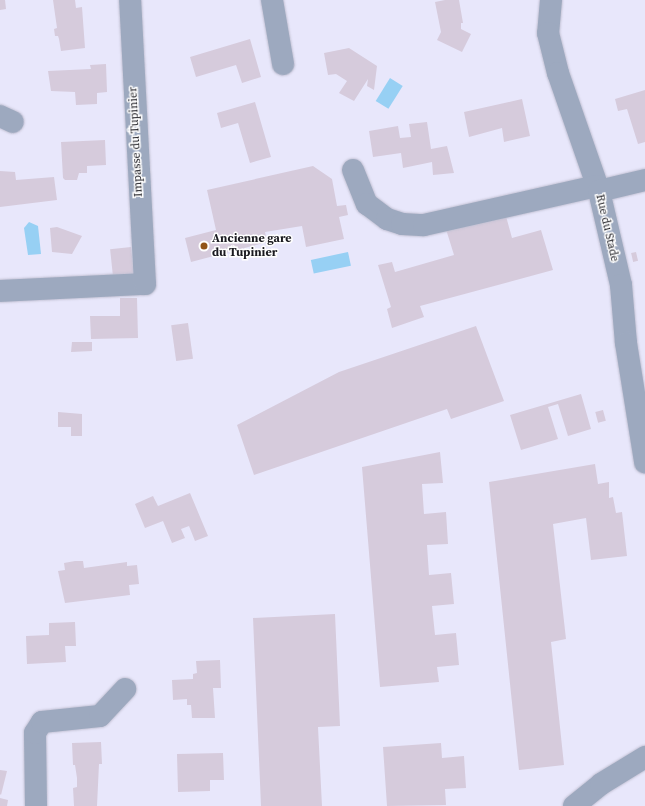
<!DOCTYPE html>
<html>
<head>
<meta charset="utf-8">
<style>
	body { margin:0 }
	#map { position:relative; width:645px; height:806px; overflow:hidden; background:#e8e7fb; font-family:"Source Serif 4",serif }
	div>[style] { position:absolute }
	[style*='--x'] { left:calc(var(--x)*1px); top:calc(var(--y)*1px); width:calc(var(--w)*1px); rotate:calc(var(--a)*1deg) }
	.water>* { inset:0; background:#97d0f4; transform-origin:0 0 }
	.building>* { inset:0; background:#d6cbdc; transform-origin:0 0 }
	.roads { filter:drop-shadow(0 0 1px #c3c2d4) drop-shadow(0 0 1px #c3c2d4) }
	.minor>* { height:22px; margin:-11px; padding:0 11px; transform-origin:11px; border-radius:11px; background:#9da9bf }
	.dots>* { width:11px; height:11px; translate:-50% -50%; box-sizing:border-box; border:2px solid #fff; border-radius:50% }
	span { translate:-50% -50%; white-space:nowrap; text-align:center; line-height:1.15; -webkit-text-stroke:3px #fff; paint-order:stroke }
	.street-label { font-size:12px; color:#1a1a20 }
	.poi-label { font-size:12px; color:#1a1a20; font-weight:700 }
	.left { translate:0 -50%; text-align:left }
</style>
</head>
<body>
<div id="map">
	<div class="water">
		<i style="left:390px;top:78px;width:15px;height:27px;rotate:32deg"></i>
		<i style="clip-path:polygon(29px 222px,38px 226px,41px 254px,28px 255px,24px 228px)"></i>
		<i style="left:348px;top:252px;width:14px;height:38px;rotate:78deg"></i>
	</div>
	<div class="building">
		<i style="clip-path:polygon(0 0,5px 0,6px 9px,0 10px)"></i>
		<i style="clip-path:polygon(53px 0,75px 0,76px 8px,82px 7px,85px 48px,61px 51px,59px 39px,58px 36px,55px 36px,54px 29px,57px 28px)"></i>
		<i style="clip-path:polygon(445px 0,459px 0,463px 23px,461px 23px,461px 29px,471px 34px,462px 52px,437px 40px,441px 32px,435px 2px)"></i>
		<i style="clip-path:polygon(250px 39px,261px 77px,242px 83px,236px 65px,196px 77px,190px 57px)"></i>
		<i style="clip-path:polygon(349px 48px,377px 66px,374px 90px,367px 86px,368px 79px,354px 101px,339px 93px,347px 81px,336px 74px,328px 75px,324px 53px)"></i>
		<i style="clip-path:polygon(106px 64px,107px 92px,97px 93px,97px 104px,76px 105px,75px 92px,51px 91px,48px 71px,91px 69px,90px 65px)"></i>
		<i style="clip-path:polygon(645px 90px,645px 142px,638px 144px,627px 109px,618px 111px,615px 99px)"></i>
		<i style="clip-path:polygon(522px 99px,530px 136px,504px 142px,502px 128px,469px 137px,464px 112px)"></i>
		<i style="clip-path:polygon(255px 102px,271px 157px,250px 163px,238px 123px,221px 128px,217px 113px)"></i>
		<i style="clip-path:polygon(427px 122px,431px 149px,447px 146px,454px 173px,433px 175px,432px 162px,403px 168px,401px 153px,373px 157px,369px 131px,398px 126px,400px 138px,411px 137px,409px 124px)"></i>
		<i style="clip-path:polygon(105px 140px,106px 165px,87px 166px,87px 173px,79px 173px,77px 180px,65px 180px,63px 178px,61px 142px)"></i>
		<i style="clip-path:polygon(313px 166px,332px 179px,337px 206px,346px 205px,348px 215px,339px 217px,344px 239px,306px 247px,302px 226px,265px 232px,267px 242px,191px 262px,185px 238px,216px 230px,207px 190px)"></i>
		<i style="clip-path:polygon(0 171px,15px 172px,16px 180px,54px 177px,57px 200px,0 207px)"></i>
		<i style="clip-path:polygon(504px 209px,512px 238px,541px 230px,553px 270px,420px 306px,424px 317px,392px 328px,387px 309px,391px 307px,378px 265px,392px 262px,395px 272px,454px 255px,445px 226px)"></i>
		<i style="clip-path:polygon(57px 227px,82px 236px,72px 254px,52px 252px,50px 228px)"></i>
		<i style="left:131px;top:247px;width:30px;height:21px;rotate:84deg"></i>
		<i style="left:636px;top:252px;width:9px;height:5px;rotate:77deg"></i>
		<i style="clip-path:polygon(120px 298px,137px 298px,138px 338px,91px 339px,90px 316px,120px 316px)"></i>
		<i style="left:188px;top:323px;width:36px;height:17px;rotate:82deg"></i>
		<i style="clip-path:polygon(476px 326px,504px 401px,451px 419px,447px 409px,254px 475px,237px 425px,339px 372px)"></i>
		<i style="clip-path:polygon(72px 342px,92px 342px,92px 351px,71px 352px)"></i>
		<i style="clip-path:polygon(581px 394px,591px 429px,568px 436px,558px 404px,548px 407px,558px 439px,521px 450px,510px 415px)"></i>
		<i style="left:603px;top:410px;width:11px;height:8px;rotate:75deg"></i>
		<i style="clip-path:polygon(58px 412px,82px 414px,82px 436px,71px 436px,71px 427px,58px 427px)"></i>
		<i style="clip-path:polygon(440px 452px,443px 483px,422px 484px,424px 514px,446px 512px,448px 544px,427px 545px,429px 575px,451px 573px,454px 604px,432px 606px,435px 635px,456px 633px,459px 665px,437px 667px,439px 682px,380px 687px,362px 467px)"></i>
		<i style="clip-path:polygon(595px 464px,598px 484px,609px 482px,609px 498px,613px 497px,616px 513px,622px 512px,627px 556px,591px 560px,586px 518px,553px 524px,566px 639px,551px 642px,564px 765px,519px 770px,489px 482px)"></i>
		<i style="clip-path:polygon(190px 493px,208px 536px,195px 541px,189px 526px,181px 529px,185px 538px,172px 543px,163px 521px,145px 528px,135px 504px,153px 496px,158px 506px)"></i>
		<i style="clip-path:polygon(75px 561px,83px 561px,84px 568px,127px 562px,127px 566px,137px 565px,139px 584px,129px 585px,130px 595px,65px 603px,58px 571px,65px 570px,64px 563px)"></i>
		<i style="clip-path:polygon(335px 614px,340px 726px,318px 727px,322px 806px,261px 806px,253px 618px)"></i>
		<i style="clip-path:polygon(75px 622px,76px 646px,65px 646px,66px 662px,27px 664px,26px 636px,49px 635px,49px 623px)"></i>
		<i style="clip-path:polygon(220px 660px,221px 688px,213px 688px,215px 718px,192px 718px,191px 705px,187px 705px,187px 699px,173px 700px,172px 680px,193px 679px,193px 674px,197px 673px,196px 661px)"></i>
		<i style="clip-path:polygon(101px 742px,102px 764px,99px 764px,97px 806px,74px 806px,73px 788px,77px 787px,77px 778px,75px 765px,73px 765px,72px 743px)"></i>
		<i style="clip-path:polygon(441px 743px,442px 758px,464px 756px,466px 788px,445px 789px,446px 805px,387px 806px,383px 747px)"></i>
		<i style="clip-path:polygon(223px 753px,224px 780px,210px 780px,210px 791px,178px 792px,177px 754px)"></i>
		<i style="clip-path:polygon(0 770px,7px 771px,1px 795px,0 794px)"></i>
		<i style="clip-path:polygon(0 798px,8px 800px,7px 806px,0 806px)"></i>
	</div>
	<div class="roads">
		<div class="minor">
			<i style="--x:272;--y:0;--w:65;--a:80.2"></i>
			<i style="--x:551;--y:0;--w:33;--a:95"></i>
			<i style="--x:548;--y:33;--w:41;--a:76"></i>
			<i style="--x:558;--y:73;--w:125;--a:70.8"></i>
			<i style="--x:599;--y:191;--w:97;--a:76.8"></i>
			<i style="--x:621;--y:285;--w:58;--a:85.1"></i>
			<i style="--x:626;--y:343;--w:121;--a:80.9"></i>
			<i style="--x:0;--y:116;--w:14;--a:25"></i>
			<i style="--x:353;--y:170;--w:37;--a:68"></i>
			<i style="--x:367;--y:204;--w:25;--a:37"></i>
			<i style="--x:387;--y:219;--w:16;--a:18"></i>
			<i style="--x:402;--y:224;--w:22;--a:3"></i>
			<i style="--x:424;--y:225;--w:177;--a:-12.7"></i>
			<i style="--x:599;--y:191;--w:47;--a:-13.4"></i>
			<i style="--x:0;--y:291;--w:145;--a:-2.8"></i>
			<i style="--x:145;--y:284;--w:284;--a:-93"></i>
			<i style="--x:36;--y:806;--w:73;--a:-90.8"></i>
			<i style="--x:35;--y:733;--w:13;--a:-58"></i>
			<i style="--x:42;--y:722;--w:58;--a:-5.9"></i>
			<i style="--x:100;--y:716;--w:37;--a:-47"></i>
			<i style="--x:574;--y:806;--w:35;--a:-39"></i>
			<i style="--x:601;--y:784;--w:52;--a:-31.5"></i>
		</div>
	</div>
	<div class="dots">
		<i style="left:204px;top:246px;background:#925519"></i>
	</div>
	<div class="street-label">
		<span style="left:136px;top:142px;rotate:-93deg">Impasse du Tupinier</span>
		<span style="left:607px;top:228px;rotate:77deg">Rue du Stade</span>
	</div>
	<div class="poi-label">
		<span class="left" style="left:212px;top:246px">Ancienne gare<br>du Tupinier</span>
	</div>
</div>
</body>
</html>
